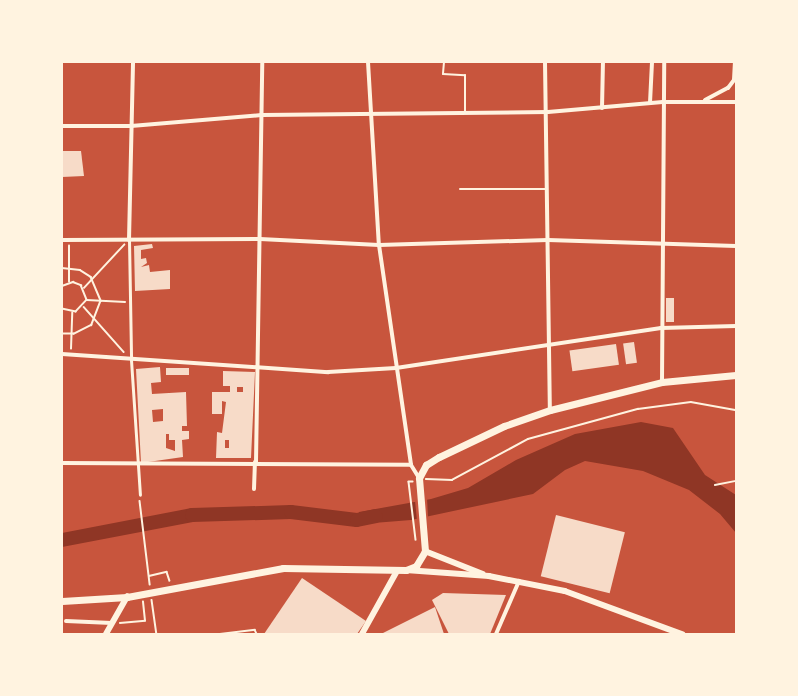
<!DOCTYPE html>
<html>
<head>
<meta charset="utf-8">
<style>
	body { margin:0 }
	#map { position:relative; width:798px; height:696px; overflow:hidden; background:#c8553d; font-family:"Fira Sans",sans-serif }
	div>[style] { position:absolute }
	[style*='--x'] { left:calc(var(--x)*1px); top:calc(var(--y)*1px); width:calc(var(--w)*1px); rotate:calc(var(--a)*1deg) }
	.water>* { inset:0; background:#8f3625 }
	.pier>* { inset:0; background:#c8553d }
	.river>* { height:14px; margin:-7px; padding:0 7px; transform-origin:7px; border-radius:7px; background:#8f3625 }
	.building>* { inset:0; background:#f7dbc8; transform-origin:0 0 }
	.path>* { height:1.5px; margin:-0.75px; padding:0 0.75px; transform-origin:0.75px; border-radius:0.75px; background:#fff3e0 }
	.service>* { height:2px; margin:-1px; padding:0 1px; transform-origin:1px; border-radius:1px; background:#fff3e0 }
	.pedestrian>* { height:3px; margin:-1.5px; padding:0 1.5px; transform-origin:1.5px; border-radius:1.5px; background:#fff3e0 }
	.minor>* { height:4px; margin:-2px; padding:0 2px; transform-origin:2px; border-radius:2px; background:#fff3e0 }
	.tertiary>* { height:5.5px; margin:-2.75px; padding:0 2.75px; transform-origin:2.75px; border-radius:2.75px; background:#fff3e0 }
	.trunk>* { height:7px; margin:-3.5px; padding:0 3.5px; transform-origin:3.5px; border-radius:3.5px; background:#fff3e0 }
	span { translate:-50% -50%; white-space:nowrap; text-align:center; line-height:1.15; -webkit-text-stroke:3px #fff3e0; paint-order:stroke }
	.frame { position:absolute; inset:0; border:63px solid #fff3e0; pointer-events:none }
</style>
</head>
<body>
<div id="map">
	<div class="water">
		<i style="clip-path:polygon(641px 422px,673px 428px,705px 475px,736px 495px,736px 533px,720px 514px,689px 490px,643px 471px,585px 461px,565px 470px,533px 494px,411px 520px,361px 524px,357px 520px,359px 512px,431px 499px,468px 488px,516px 460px,575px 434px)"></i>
	</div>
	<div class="pier">
		<i style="clip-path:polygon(427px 498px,428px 517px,417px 521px,415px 500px)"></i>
	</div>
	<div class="river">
		<i style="--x:62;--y:540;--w:132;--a:-10.9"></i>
		<i style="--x:192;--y:515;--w:99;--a:-1.7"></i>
		<i style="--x:291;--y:512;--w:66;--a:6.9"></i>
		<i style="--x:357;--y:520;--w:19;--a:-12"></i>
	</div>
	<div class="building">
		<i style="clip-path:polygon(62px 151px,81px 151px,84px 176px,62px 177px)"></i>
		<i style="clip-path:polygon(152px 244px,153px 248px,141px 250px,141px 259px,146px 258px,147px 263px,141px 267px,149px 265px,150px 272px,170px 270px,170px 289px,135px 291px,134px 246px)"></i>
		<i style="left:666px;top:298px;width:8px;height:24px"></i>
		<i style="left:634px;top:342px;width:21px;height:11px;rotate:82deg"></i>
		<i style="left:616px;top:344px;width:21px;height:47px;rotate:82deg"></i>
		<i style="clip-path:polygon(evenodd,160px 367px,161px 382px,151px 383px,152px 394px,186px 392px,187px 426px,182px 426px,182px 431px,189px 431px,189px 439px,182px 440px,183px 457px,141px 463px,136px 369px,160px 367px,163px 409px,163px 421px,153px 422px,152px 410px,163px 409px,160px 367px,166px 434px,169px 434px,169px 440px,175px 440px,175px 451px,166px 448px,166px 434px)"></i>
		<i style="left:166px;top:368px;width:23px;height:7px"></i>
		<i style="clip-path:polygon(evenodd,223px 371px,255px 372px,251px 458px,216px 458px,217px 432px,222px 433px,226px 402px,222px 401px,222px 414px,212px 414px,212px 392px,230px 392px,230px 386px,223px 386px,223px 371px,237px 387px,243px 387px,243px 392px,237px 392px,237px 387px,223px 371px,225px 440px,229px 440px,229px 448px,225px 448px,225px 440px)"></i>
		<i style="left:556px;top:515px;width:71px;height:63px;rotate:14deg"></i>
		<i style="clip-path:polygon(302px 578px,366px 621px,357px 634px,264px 634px)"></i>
		<i style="clip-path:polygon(443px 593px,506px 595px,490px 634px,449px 634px,432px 600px)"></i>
		<i style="clip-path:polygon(435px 607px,444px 634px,381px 634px)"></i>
	</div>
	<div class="path">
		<i style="--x:62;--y:268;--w:18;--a:6"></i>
		<i style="--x:80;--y:270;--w:13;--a:32"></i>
		<i style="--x:91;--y:277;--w:26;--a:67"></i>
		<i style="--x:101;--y:301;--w:26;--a:111"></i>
		<i style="--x:92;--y:325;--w:20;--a:153"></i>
		<i style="--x:74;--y:334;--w:12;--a:180"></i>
		<i style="--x:69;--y:282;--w:36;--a:-90"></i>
		<i style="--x:62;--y:286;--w:12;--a:-20"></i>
		<i style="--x:73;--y:282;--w:9;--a:21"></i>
		<i style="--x:81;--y:285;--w:16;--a:68"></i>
		<i style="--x:87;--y:300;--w:16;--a:133"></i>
		<i style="--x:76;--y:312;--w:14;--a:-168"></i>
		<i style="--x:84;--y:288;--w:59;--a:-47.1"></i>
		<i style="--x:87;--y:300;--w:38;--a:3"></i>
		<i style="--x:84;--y:307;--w:60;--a:48.4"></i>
		<i style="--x:71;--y:349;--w:36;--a:-88"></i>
		<i style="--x:426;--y:479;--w:26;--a:2"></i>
		<i style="--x:452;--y:480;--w:86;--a:-28.3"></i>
		<i style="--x:528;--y:439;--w:114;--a:-15.3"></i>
		<i style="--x:638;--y:409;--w:53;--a:-7.5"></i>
		<i style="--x:691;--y:402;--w:46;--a:10.1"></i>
		<i style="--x:413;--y:482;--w:4;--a:180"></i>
		<i style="--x:409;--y:482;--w:58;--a:83.1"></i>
		<i style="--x:715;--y:485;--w:21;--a:-11"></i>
		<i style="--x:140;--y:501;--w:84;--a:83.1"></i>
		<i style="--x:149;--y:576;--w:18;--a:-13"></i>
		<i style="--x:167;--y:572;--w:9;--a:72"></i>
		<i style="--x:152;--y:600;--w:34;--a:82"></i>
		<i style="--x:120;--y:623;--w:25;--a:-5"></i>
		<i style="--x:145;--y:621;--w:19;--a:-96"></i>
		<i style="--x:220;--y:634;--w:35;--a:-7"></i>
		<i style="--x:255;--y:630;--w:4;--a:63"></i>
	</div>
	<div class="service">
		<i style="--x:444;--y:62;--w:12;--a:95"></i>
		<i style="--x:443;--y:74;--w:22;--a:3"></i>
		<i style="--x:465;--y:75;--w:37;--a:90"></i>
		<i style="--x:460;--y:189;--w:87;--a:0"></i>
	</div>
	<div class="pedestrian">
		<i style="--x:129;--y:240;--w:120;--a:89"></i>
		<i style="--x:131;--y:360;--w:135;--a:86.2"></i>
	</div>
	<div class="minor">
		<i style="--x:368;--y:62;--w:183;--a:86.6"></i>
		<i style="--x:379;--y:245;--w:222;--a:81.7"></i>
		<i style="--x:411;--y:465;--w:15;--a:58"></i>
		<i style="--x:545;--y:62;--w:348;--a:89.2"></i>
		<i style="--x:705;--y:100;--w:26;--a:-28"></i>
		<i style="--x:728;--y:88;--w:10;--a:-53"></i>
		<i style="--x:734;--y:80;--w:18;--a:-87"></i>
		<i style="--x:650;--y:103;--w:41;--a:-87.2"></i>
		<i style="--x:602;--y:108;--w:46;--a:-88.8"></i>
		<i style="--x:62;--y:126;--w:69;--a:0"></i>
		<i style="--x:131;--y:126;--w:131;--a:-4.8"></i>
		<i style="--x:262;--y:115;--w:286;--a:-0.6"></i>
		<i style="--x:548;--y:112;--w:115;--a:-5"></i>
		<i style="--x:663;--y:102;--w:73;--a:0"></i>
		<i style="--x:62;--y:240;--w:198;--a:-0.3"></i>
		<i style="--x:260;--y:239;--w:119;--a:2.9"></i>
		<i style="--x:379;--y:245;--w:169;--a:-1.7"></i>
		<i style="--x:548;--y:240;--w:188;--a:1.8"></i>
		<i style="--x:129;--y:240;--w:178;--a:-88.7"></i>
		<i style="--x:62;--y:354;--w:267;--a:3.9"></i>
		<i style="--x:328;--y:372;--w:68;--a:-3.4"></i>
		<i style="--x:396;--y:368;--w:268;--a:-8.6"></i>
		<i style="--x:661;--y:328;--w:75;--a:-1.5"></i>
		<i style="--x:662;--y:382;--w:320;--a:-89.6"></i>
		<i style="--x:256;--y:462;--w:400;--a:-89.1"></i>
		<i style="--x:62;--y:463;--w:349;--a:0.3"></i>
		<i style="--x:254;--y:489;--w:27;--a:-88"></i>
		<i style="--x:66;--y:621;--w:46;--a:2.5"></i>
		<i style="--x:496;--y:634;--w:58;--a:-66.5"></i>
	</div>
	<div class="tertiary">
		<i style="--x:425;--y:551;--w:62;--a:21.6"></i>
		<i style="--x:406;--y:570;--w:83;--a:4.1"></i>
		<i style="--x:489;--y:576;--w:77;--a:11.2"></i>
		<i style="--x:565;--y:591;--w:125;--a:20.2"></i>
		<i style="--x:106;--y:634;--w:43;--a:-60.4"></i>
		<i style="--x:362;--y:634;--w:72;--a:-60.9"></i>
	</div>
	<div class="trunk">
		<i style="--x:62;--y:601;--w:65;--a:-3.5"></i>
		<i style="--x:127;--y:597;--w:159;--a:-10.5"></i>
		<i style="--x:283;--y:568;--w:123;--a:0.9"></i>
		<i style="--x:406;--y:570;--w:11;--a:-22"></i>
		<i style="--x:416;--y:566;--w:17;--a:-59"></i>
		<i style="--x:425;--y:551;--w:73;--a:-94.7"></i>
		<i style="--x:419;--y:478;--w:15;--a:-62"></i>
		<i style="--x:426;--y:465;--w:15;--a:-32"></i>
		<i style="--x:439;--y:457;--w:72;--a:-25.5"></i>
		<i style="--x:504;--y:426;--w:49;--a:-19.2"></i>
		<i style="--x:550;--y:410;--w:115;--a:-14"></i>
		<i style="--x:662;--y:382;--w:74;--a:-5.4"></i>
	</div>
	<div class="frame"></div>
</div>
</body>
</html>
